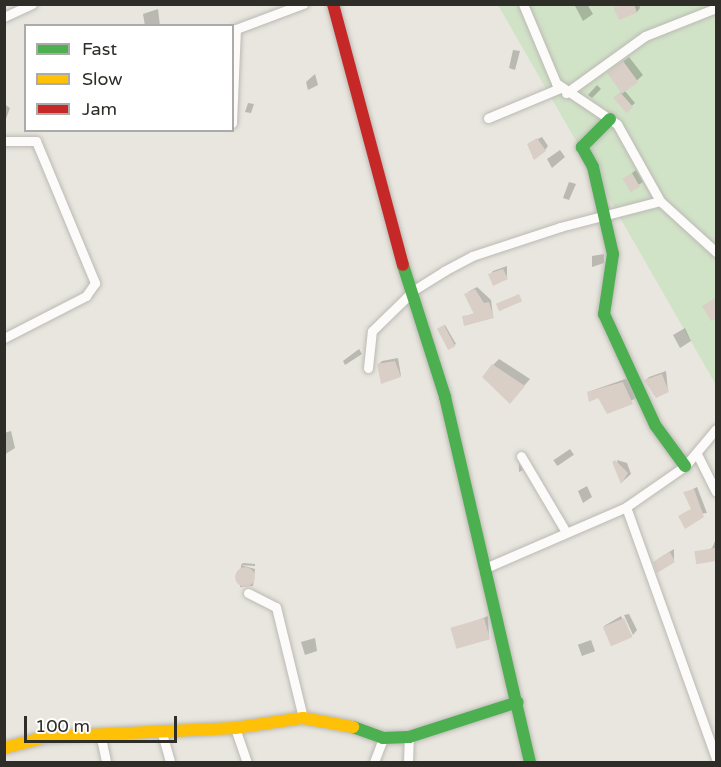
<!DOCTYPE html>
<html>
<head>
<meta charset="utf-8">
<style>
	body { margin:0 }
	#map { position:relative; width:721px; height:767px; overflow:hidden; background:#e8e6de; font-family:"Varela Round",sans-serif }
	div>[style] { position:absolute }
	[style*='--x'] { left:calc(var(--x)*1px); top:calc(var(--y)*1px); width:calc(var(--w)*1px); rotate:calc(var(--a)*1deg) }
	.green>* { inset:0; background:#d1e3c7 }
	.shadow>* { inset:0; background:#0003; transform-origin:0 0 }
	.building>* { inset:0; background:#dacfc7; transform-origin:0 0 }
	.round { border-radius:50% }
	.roads { filter:drop-shadow(0 0 2px #bbb9b4) drop-shadow(0 0 2px #bbb9b4) }
	.street>* { height:9px; margin:-4.5px; padding:0 4.5px; transform-origin:4.5px; border-radius:4.5px; background:#fcfbfa }
	.fast>* { height:12px; margin:-6px; padding:0 6px; transform-origin:6px; border-radius:6px; background:#4caf50 }
	.slow>* { height:12px; margin:-6px; padding:0 6px; transform-origin:6px; border-radius:6px; background:#ffc107 }
	.jam>* { height:12px; margin:-6px; padding:0 6px; transform-origin:6px; border-radius:6px; background:#c62828 }
	span { translate:-50% -50%; white-space:nowrap; text-align:center; line-height:1.15; -webkit-text-stroke:4.5px #fff; paint-order:stroke }
	.frame { position:absolute; inset:0; border:6px solid #2e2d27; pointer-events:none }
	.legend { position:absolute; left:24px; top:24px; width:210px; height:108px; box-sizing:border-box; background:#fff; border:2px solid #ababa9; margin:0; padding:8px 10px; list-style:none; font-size:18px; color:#2e2d27 }
	.legend li { display:flex; align-items:center; gap:12px; height:30px }
	.legend b { width:30px; border:2px solid #ababa9 }
	.scale { position:absolute; left:24px; top:716px; width:153px; height:27px; box-sizing:border-box; border:3px solid #2e2d27; border-top:0; padding-left:8px; font-size:18px; line-height:21px; white-space:nowrap; color:#2e2d27; -webkit-text-stroke:4px #fff; paint-order:stroke }
</style>
</head>
<body>
<div id="map">
	<div class="green">
		<i style="clip-path:polygon(498px 5px,716px 5px,716px 385px)"></i>
	</div>
	<div class="shadow">
		<i style="clip-path:polygon(574px 4px,587px 4px,593px 14px,583px 21px)"></i>
		<i style="clip-path:polygon(617px 4px,639px 4px,640px 8px,637px 12px)"></i>
		<i style="clip-path:polygon(158px 9px,160px 26px,145px 26px,143px 14px)"></i>
		<i style="clip-path:polygon(513px 50px,520px 51px,515px 70px,509px 68px)"></i>
		<i style="clip-path:polygon(629px 57px,643px 75px,625px 91px,635px 103px,626px 111px,615px 98px,622px 91px,615px 67px)"></i>
		<i style="clip-path:polygon(315px 74px,318px 85px,308px 90px,306px 82px)"></i>
		<i style="clip-path:polygon(597px 85px,601px 89px,592px 98px,588px 95px)"></i>
		<i style="clip-path:polygon(248px 103px,254px 104px,251px 113px,245px 112px)"></i>
		<i style="clip-path:polygon(4px 104px,10px 108px,4px 124px)"></i>
		<i style="clip-path:polygon(542px 137px,548px 146px,545px 150px,530px 143px)"></i>
		<i style="clip-path:polygon(560px 150px,565px 157px,552px 168px,547px 159px)"></i>
		<i style="clip-path:polygon(636px 170px,643px 182px,630px 190px,624px 179px)"></i>
		<i style="clip-path:polygon(569px 182px,576px 184px,569px 200px,563px 198px)"></i>
		<i style="clip-path:polygon(604px 254px,604px 263px,592px 267px,592px 256px)"></i>
		<i style="clip-path:polygon(507px 266px,507px 278px,490px 275px,493px 271px)"></i>
		<i style="clip-path:polygon(477px 287px,491px 300px,493px 316px,464px 317px,475px 313px,468px 292px)"></i>
		<i style="clip-path:polygon(445px 325px,456px 344px,454px 345px,441px 328px)"></i>
		<i style="clip-path:polygon(685px 328px,691px 341px,680px 348px,673px 335px)"></i>
		<i style="clip-path:polygon(359px 349px,362px 354px,345px 365px,343px 361px)"></i>
		<i style="clip-path:polygon(398px 358px,401px 376px,378px 365px,382px 361px)"></i>
		<i style="clip-path:polygon(499px 359px,530px 379px,515px 396px,493px 365px)"></i>
		<i style="clip-path:polygon(666px 371px,668px 391px,646px 380px,649px 377px)"></i>
		<i style="clip-path:polygon(628px 378px,638px 397px,608px 413px,599px 396px,588px 392px)"></i>
		<i style="clip-path:polygon(11px 431px,15px 448px,4px 455px,4px 433px)"></i>
		<i style="left:570px;top:449px;width:7px;height:20px;rotate:56deg"></i>
		<i style="clip-path:polygon(617px 460px,627px 463px,631px 474px,622px 482px)"></i>
		<i style="clip-path:polygon(519px 463px,523px 470px,519px 472px)"></i>
		<i style="clip-path:polygon(587px 486px,592px 497px,583px 503px,578px 491px)"></i>
		<i style="clip-path:polygon(697px 487px,707px 513px,680px 516px,693px 508px,685px 493px)"></i>
		<i style="clip-path:polygon(716px 539px,716px 560px,697px 555px,712px 548px)"></i>
		<i style="clip-path:polygon(674px 549px,674px 561px,655px 562px,658px 559px)"></i>
		<i style="clip-path:polygon(255px 564px,255px 566px,241px 565px,243px 563px)"></i>
		<i style="clip-path:polygon(241px 565px,255px 569px,253px 586px,240px 587px)"></i>
		<i style="clip-path:polygon(629px 614px,637px 630px,633px 635px,624px 615px)"></i>
		<i style="clip-path:polygon(488px 616px,489px 638px,453px 631px,457px 628px)"></i>
		<i style="clip-path:polygon(621px 616px,632px 636px,612px 645px,604px 626px)"></i>
		<i style="clip-path:polygon(315px 638px,317px 651px,305px 655px,301px 642px)"></i>
		<i style="left:591px;top:640px;width:12px;height:14px;rotate:70deg"></i>
	</div>
	<div class="building">
		<i style="clip-path:polygon(634px 4px,637px 13px,619px 20px,613px 7px)"></i>
		<i style="left:623px;top:61px;width:26px;height:20px;rotate:54deg"></i>
		<i style="left:620px;top:92px;width:20px;height:9px;rotate:49deg"></i>
		<i style="clip-path:polygon(537px 138px,546px 151px,534px 160px,527px 144px)"></i>
		<i style="left:632px;top:173px;width:16px;height:11px;rotate:60deg"></i>
		<i style="clip-path:polygon(503px 269px,508px 279px,493px 286px,488px 274px)"></i>
		<i style="clip-path:polygon(475px 289px,484px 303px,489px 302px,494px 318px,464px 326px,462px 316px,474px 314px,464px 294px)"></i>
		<i style="left:519px;top:294px;width:8px;height:25px;rotate:67deg"></i>
		<i style="clip-path:polygon(717px 297px,717px 318px,711px 321px,702px 306px)"></i>
		<i style="left:444px;top:325px;width:24px;height:8px;rotate:62deg"></i>
		<i style="clip-path:polygon(395px 361px,401px 377px,381px 384px,377px 364px)"></i>
		<i style="clip-path:polygon(492px 364px,525px 386px,510px 404px,482px 377px)"></i>
		<i style="clip-path:polygon(662px 374px,669px 392px,656px 398px,644px 380px)"></i>
		<i style="clip-path:polygon(623px 382px,633px 404px,607px 414px,598px 398px,589px 402px,587px 392px)"></i>
		<i style="clip-path:polygon(615px 460px,628px 473px,621px 484px,612px 462px)"></i>
		<i style="clip-path:polygon(694px 489px,704px 517px,685px 529px,678px 516px,691px 509px,683px 492px)"></i>
		<i style="left:715px;top:548px;width:13px;height:21px;rotate:81deg"></i>
		<i style="clip-path:polygon(670px 552px,675px 562px,657px 573px,653px 562px)"></i>
		<i class="round" style="left:235px;top:567px;width:20px;height:20px"></i>
		<i style="left:484px;top:618px;width:22px;height:35px;rotate:74deg"></i>
		<i style="left:624px;top:618px;width:21px;height:23px;rotate:67deg"></i>
	</div>
	<div class="roads">
		<div class="street">
			<i style="--x:523;--y:4;--w:86;--a:67.3"></i>
			<i style="--x:556;--y:83;--w:73;--a:33.9"></i>
			<i style="--x:617;--y:124;--w:88;--a:60.8"></i>
			<i style="--x:660;--y:201;--w:76;--a:42.3"></i>
			<i style="--x:4;--y:17;--w:31;--a:-25"></i>
			<i style="--x:566;--y:93;--w:97;--a:-35.8"></i>
			<i style="--x:645;--y:36;--w:76;--a:-21.5"></i>
			<i style="--x:488;--y:118;--w:78;--a:-22.6"></i>
			<i style="--x:232;--y:123;--w:94;--a:-87.6"></i>
			<i style="--x:236;--y:29;--w:72;--a:-20.5"></i>
			<i style="--x:4;--y:141;--w:32;--a:0"></i>
			<i style="--x:36;--y:141;--w:154;--a:67.4"></i>
			<i style="--x:95;--y:283;--w:16;--a:125"></i>
			<i style="--x:86;--y:296;--w:92;--a:152.9"></i>
			<i style="--x:368;--y:368;--w:37;--a:-84"></i>
			<i style="--x:372;--y:331;--w:59;--a:-44.3"></i>
			<i style="--x:414;--y:290;--w:36;--a:-32"></i>
			<i style="--x:444;--y:271;--w:32;--a:-28"></i>
			<i style="--x:472;--y:256;--w:93;--a:-18.2"></i>
			<i style="--x:560;--y:227;--w:103;--a:-14.6"></i>
			<i style="--x:697;--y:454;--w:42;--a:63.4"></i>
			<i style="--x:521;--y:456;--w:88;--a:59.4"></i>
			<i style="--x:626;--y:507;--w:268;--a:70.3"></i>
			<i style="--x:483;--y:569;--w:156;--a:-23.4"></i>
			<i style="--x:626;--y:507;--w:72;--a:-34.8"></i>
			<i style="--x:685;--y:466;--w:48;--a:-50"></i>
			<i style="--x:248;--y:593;--w:31;--a:27"></i>
			<i style="--x:276;--y:607;--w:114;--a:76.3"></i>
			<i style="--x:235;--y:728;--w:36;--a:71"></i>
			<i style="--x:161;--y:730;--w:33;--a:74"></i>
			<i style="--x:100;--y:733;--w:30;--a:78"></i>
			<i style="--x:374;--y:762;--w:26;--a:-69"></i>
			<i style="--x:408;--y:762;--w:25;--a:-88"></i>
		</div>
		<div class="fast">
			<i style="--x:610;--y:119;--w:40;--a:135"></i>
			<i style="--x:582;--y:147;--w:23;--a:61"></i>
			<i style="--x:593;--y:167;--w:89;--a:77.1"></i>
			<i style="--x:613;--y:254;--w:61;--a:98.5"></i>
			<i style="--x:604;--y:314;--w:122;--a:65.3"></i>
			<i style="--x:655;--y:425;--w:51;--a:53.8"></i>
			<i style="--x:403;--y:265;--w:139;--a:72.3"></i>
			<i style="--x:445;--y:397;--w:375;--a:76.9"></i>
			<i style="--x:353;--y:727;--w:32;--a:20"></i>
			<i style="--x:383;--y:738;--w:26;--a:-2"></i>
			<i style="--x:409;--y:737;--w:114;--a:-17.8"></i>
		</div>
		<div class="slow">
			<i style="--x:4;--y:748;--w:43;--a:-14.7"></i>
			<i style="--x:46;--y:737;--w:189;--a:-2.7"></i>
			<i style="--x:235;--y:728;--w:69;--a:-8.4"></i>
			<i style="--x:303;--y:718;--w:51;--a:10.2"></i>
		</div>
		<div class="jam">
			<i style="--x:333;--y:4;--w:270;--a:75"></i>
		</div>
	</div>
	<div class="frame"></div>
	<ul class="legend">
	<li><b style="height:8px;background:#4caf50"></b>Fast</li>
	<li><b style="height:8px;background:#ffc107"></b>Slow</li>
	<li><b style="height:8px;background:#c62828"></b>Jam</li>
	</ul>
	<div class="scale">100 m</div>
</div>
</body>
</html>
